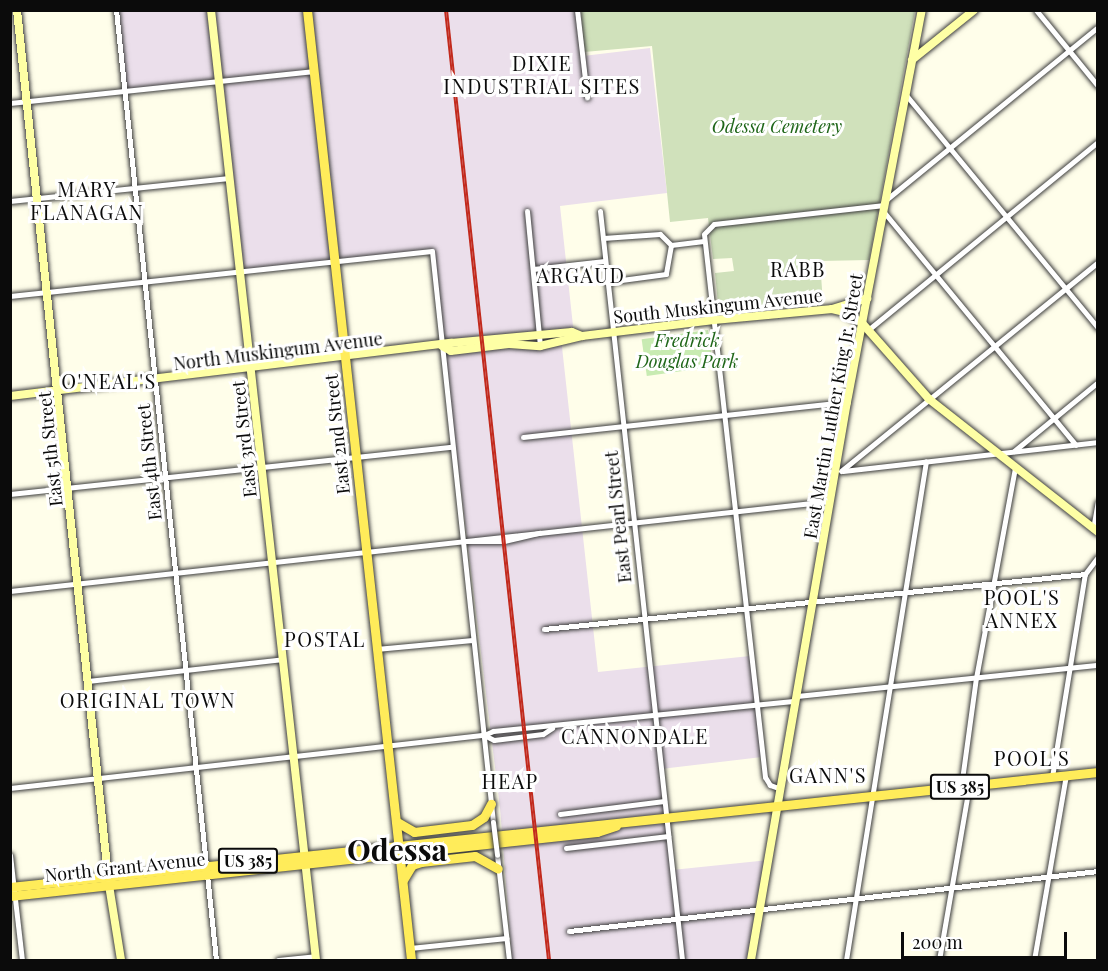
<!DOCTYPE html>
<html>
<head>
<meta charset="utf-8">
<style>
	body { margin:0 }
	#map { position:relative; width:1108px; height:971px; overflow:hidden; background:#fffeea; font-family:"Playfair Display",serif }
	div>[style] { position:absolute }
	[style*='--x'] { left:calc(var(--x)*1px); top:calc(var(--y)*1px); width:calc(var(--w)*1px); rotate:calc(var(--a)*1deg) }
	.industrial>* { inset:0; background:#ebdfeb }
	.green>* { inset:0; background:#c8ebb2; transform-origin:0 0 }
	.cemetery>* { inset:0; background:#d0e1bb }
	.roads { filter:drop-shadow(0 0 2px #3e3e3e) drop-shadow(0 0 2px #3e3e3e) }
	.street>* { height:5px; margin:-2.5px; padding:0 2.5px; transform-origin:2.5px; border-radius:2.5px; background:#fff }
	.secondary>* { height:8px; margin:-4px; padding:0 4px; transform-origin:4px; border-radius:4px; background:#feffa5 }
	.primary>* { height:9px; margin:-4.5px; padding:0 4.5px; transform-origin:4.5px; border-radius:4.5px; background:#ffec5a }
	.rail>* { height:4px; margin-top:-2px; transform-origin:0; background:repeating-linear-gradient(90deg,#fff 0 4.5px,#c22a1d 0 9px); box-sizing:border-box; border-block:2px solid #c22a1d }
	.bridges { filter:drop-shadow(0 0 2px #3e3e3e) drop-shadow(0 0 2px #3e3e3e) }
	.street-bridge>* { height:5px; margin:-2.5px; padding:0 2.5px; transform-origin:2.5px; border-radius:2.5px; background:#fff }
	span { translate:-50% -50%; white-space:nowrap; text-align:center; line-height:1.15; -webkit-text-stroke:6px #fff; paint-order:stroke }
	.shield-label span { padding:2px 4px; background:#fff; border:2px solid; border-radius:4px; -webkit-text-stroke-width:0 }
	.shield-label { font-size:16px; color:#0b0b0b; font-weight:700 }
	.park-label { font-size:18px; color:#1f6619; font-style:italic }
	.street-label { font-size:18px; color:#0b0b0b }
	.neighbourhood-label { font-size:20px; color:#0b0b0b; letter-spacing:1.5px }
	.town-label { font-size:30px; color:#0b0b0b; font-weight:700 }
	.frame { position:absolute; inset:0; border:12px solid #0b0b0b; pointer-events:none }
	.scale { position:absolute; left:901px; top:932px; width:166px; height:27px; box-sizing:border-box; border:3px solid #0b0b0b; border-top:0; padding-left:8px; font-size:18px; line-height:21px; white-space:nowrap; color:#0b0b0b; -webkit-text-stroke:4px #fff; paint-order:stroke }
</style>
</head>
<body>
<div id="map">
	<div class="industrial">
		<i style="clip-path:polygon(116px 11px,575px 11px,583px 56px,650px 48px,667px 193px,560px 206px,574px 335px,561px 338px,598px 672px,750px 656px,762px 757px,661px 769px,672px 870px,768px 860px,751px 960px,512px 960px,500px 808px,432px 251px,241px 273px,217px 82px,125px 91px)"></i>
	</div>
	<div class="green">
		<i style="left:708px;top:330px;width:37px;height:67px;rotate:82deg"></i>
	</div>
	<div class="cemetery">
		<i style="clip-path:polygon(581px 11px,915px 11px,869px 260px,820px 261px,823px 303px,719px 314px,715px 273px,734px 271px,732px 258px,713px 259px,708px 218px,670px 222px,652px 46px,584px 52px)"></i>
	</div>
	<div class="roads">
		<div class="street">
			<i style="--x:116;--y:10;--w:955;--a:83.99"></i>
			<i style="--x:577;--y:10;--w:88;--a:83.4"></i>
			<i style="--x:1036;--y:10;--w:98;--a:50.8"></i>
			<i style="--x:906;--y:95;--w:302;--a:50.5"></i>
			<i style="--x:10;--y:103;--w:306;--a:-6"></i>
			<i style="--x:887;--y:199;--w:272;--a:-39.2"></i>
			<i style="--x:10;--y:201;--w:220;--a:-6"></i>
			<i style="--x:527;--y:211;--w:136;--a:84.5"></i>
			<i style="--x:600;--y:211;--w:753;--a:83.75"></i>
			<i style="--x:883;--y:211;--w:303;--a:50.5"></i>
			<i style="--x:603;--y:238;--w:57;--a:-4"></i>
			<i style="--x:660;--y:234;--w:16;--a:45"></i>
			<i style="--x:671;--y:245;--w:29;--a:100"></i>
			<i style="--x:666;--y:274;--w:60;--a:172.3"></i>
			<i style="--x:671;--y:245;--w:33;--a:-7"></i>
			<i style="--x:533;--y:269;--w:72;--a:-6.3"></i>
			<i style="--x:10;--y:296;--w:424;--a:-6.1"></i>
			<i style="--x:432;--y:251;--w:574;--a:83.9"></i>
			<i style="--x:868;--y:330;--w:297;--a:-39.3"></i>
			<i style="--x:523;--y:437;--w:326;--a:-6.2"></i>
			<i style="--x:1014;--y:451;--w:109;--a:-39.4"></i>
			<i style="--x:841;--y:471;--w:331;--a:-39.1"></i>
			<i style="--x:843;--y:471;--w:257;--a:-6.5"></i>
			<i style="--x:10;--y:494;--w:444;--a:-6.1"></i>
			<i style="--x:1093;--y:529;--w:27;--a:-80"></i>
			<i style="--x:463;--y:541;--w:41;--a:0"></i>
			<i style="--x:504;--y:541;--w:37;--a:-13"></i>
			<i style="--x:10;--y:591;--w:825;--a:-6.26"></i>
			<i style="--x:544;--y:629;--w:544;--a:-5.8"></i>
			<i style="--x:376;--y:649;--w:97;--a:-5.3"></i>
			<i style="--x:88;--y:681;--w:196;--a:-6.4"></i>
			<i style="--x:797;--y:696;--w:303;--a:-5.9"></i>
			<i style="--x:484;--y:735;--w:11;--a:27"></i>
			<i style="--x:494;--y:740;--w:49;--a:-7"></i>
			<i style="--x:543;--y:734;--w:11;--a:-34"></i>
			<i style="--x:1052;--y:777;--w:206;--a:-80.8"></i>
			<i style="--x:1085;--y:574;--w:21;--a:-53"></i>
			<i style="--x:961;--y:787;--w:110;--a:-82.2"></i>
			<i style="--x:976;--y:678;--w:215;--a:-79.5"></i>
			<i style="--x:10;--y:788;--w:477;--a:-6.4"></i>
			<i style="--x:484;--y:735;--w:10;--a:-24"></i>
			<i style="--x:493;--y:731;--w:304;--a:-5.7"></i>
			<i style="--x:781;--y:789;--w:12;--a:-160"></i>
			<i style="--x:770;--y:785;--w:9;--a:-122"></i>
			<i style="--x:765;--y:777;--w:546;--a:-96.41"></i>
			<i style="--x:704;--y:234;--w:14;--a:-45"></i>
			<i style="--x:714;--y:224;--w:171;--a:-6.4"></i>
			<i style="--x:560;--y:814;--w:105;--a:-7.1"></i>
			<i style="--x:566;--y:848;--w:103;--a:-6.7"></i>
			<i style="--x:10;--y:855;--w:106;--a:83.5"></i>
			<i style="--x:497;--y:855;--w:106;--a:83.5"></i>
			<i style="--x:569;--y:931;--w:532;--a:-6.47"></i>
			<i style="--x:410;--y:948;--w:97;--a:-5.9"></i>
			<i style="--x:278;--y:960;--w:37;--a:-6"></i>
			<i style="--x:846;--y:960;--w:505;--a:-80.89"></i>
			<i style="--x:939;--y:960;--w:177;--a:-80.2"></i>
			<i style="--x:1034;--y:960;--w:188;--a:-80.2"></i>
		</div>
		<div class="secondary">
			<i style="--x:17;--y:10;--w:880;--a:84"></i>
			<i style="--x:109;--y:885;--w:76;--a:80.9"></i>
			<i style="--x:211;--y:10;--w:956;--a:83.69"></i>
			<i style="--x:912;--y:60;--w:80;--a:-38.9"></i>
			<i style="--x:832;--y:309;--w:37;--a:-17"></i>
			<i style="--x:442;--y:346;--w:10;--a:29"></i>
			<i style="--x:451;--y:351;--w:58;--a:-6.9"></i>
			<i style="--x:509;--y:344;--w:31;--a:4"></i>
			<i style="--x:540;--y:346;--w:43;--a:-13.4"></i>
			<i style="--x:582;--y:336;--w:133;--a:-6.9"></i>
			<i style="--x:714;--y:320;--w:119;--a:-5.3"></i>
			<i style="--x:832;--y:309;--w:12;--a:14"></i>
			<i style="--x:844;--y:312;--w:21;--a:31"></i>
			<i style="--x:862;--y:323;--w:101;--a:48.6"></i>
			<i style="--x:929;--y:399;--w:215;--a:38.2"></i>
			<i style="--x:10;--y:396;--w:444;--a:-6.9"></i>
			<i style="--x:451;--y:343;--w:121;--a:-5.2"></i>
			<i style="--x:572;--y:332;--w:11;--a:22"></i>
			<i style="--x:751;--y:960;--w:566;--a:-80.24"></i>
			<i style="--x:847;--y:402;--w:399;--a:-79.2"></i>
		</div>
		<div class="primary">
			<i style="--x:307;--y:10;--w:956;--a:83.75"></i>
			<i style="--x:397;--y:822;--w:20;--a:30"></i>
			<i style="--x:414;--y:832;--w:58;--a:-6.9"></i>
			<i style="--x:472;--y:825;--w:14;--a:-34"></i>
			<i style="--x:484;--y:817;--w:15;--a:-62"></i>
			<i style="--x:403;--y:880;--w:17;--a:-59"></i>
			<i style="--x:412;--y:865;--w:9;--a:-18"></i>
			<i style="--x:421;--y:862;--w:54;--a:-6.3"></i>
			<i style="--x:475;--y:856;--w:26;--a:29"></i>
			<i style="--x:10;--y:887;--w:1094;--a:-6.03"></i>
			<i style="--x:10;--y:896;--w:590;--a:-6.22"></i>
			<i style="--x:597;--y:832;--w:20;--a:-18"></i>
		</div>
	</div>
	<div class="rail">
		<i style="--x:446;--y:10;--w:956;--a:83.81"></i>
	</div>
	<div class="bridges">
		<div class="street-bridge">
			<i style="--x:493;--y:822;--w:33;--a:83"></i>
		</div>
	</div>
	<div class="shield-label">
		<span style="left:960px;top:787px">US 385</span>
		<span style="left:248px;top:861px">US 385</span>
	</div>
	<div class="park-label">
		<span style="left:777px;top:126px">Odessa Cemetery</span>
		<span style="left:687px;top:351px">Fredrick<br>Douglas Park</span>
	</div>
	<div class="street-label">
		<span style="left:718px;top:306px;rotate:-6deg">South Muskingum Avenue</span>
		<span style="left:278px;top:351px;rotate:-7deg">North Muskingum Avenue</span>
		<span style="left:833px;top:406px;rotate:-80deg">East Martin Luther King Jr. Street</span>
		<span style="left:337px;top:434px;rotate:-96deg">East 2nd Street</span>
		<span style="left:244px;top:439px;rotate:-96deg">East 3rd Street</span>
		<span style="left:50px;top:449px;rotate:-96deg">East 5th Street</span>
		<span style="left:149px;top:462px;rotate:-96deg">East 4th Street</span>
		<span style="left:618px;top:517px;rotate:-96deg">East Pearl Street</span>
		<span style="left:125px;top:867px;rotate:-6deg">North Grant Avenue</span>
	</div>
	<div class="neighbourhood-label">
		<span style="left:542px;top:74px">DIXIE<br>INDUSTRIAL SITES</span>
		<span style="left:87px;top:200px">MARY<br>FLANAGAN</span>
		<span style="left:798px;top:268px">RABB</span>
		<span style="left:581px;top:274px">ARGAUD</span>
		<span style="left:109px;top:380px">O'NEAL'S</span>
		<span style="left:1022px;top:608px">POOL'S<br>ANNEX</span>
		<span style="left:325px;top:638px">POSTAL</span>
		<span style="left:148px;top:699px">ORIGINAL TOWN</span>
		<span style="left:635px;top:735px">CANNONDALE</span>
		<span style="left:1032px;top:757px">POOL'S</span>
		<span style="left:828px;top:774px">GANN'S</span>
		<span style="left:510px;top:780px">HEAP</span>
	</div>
	<div class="town-label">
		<span style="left:397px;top:849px">Odessa</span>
	</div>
	<div class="frame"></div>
	<div class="scale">200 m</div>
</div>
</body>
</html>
